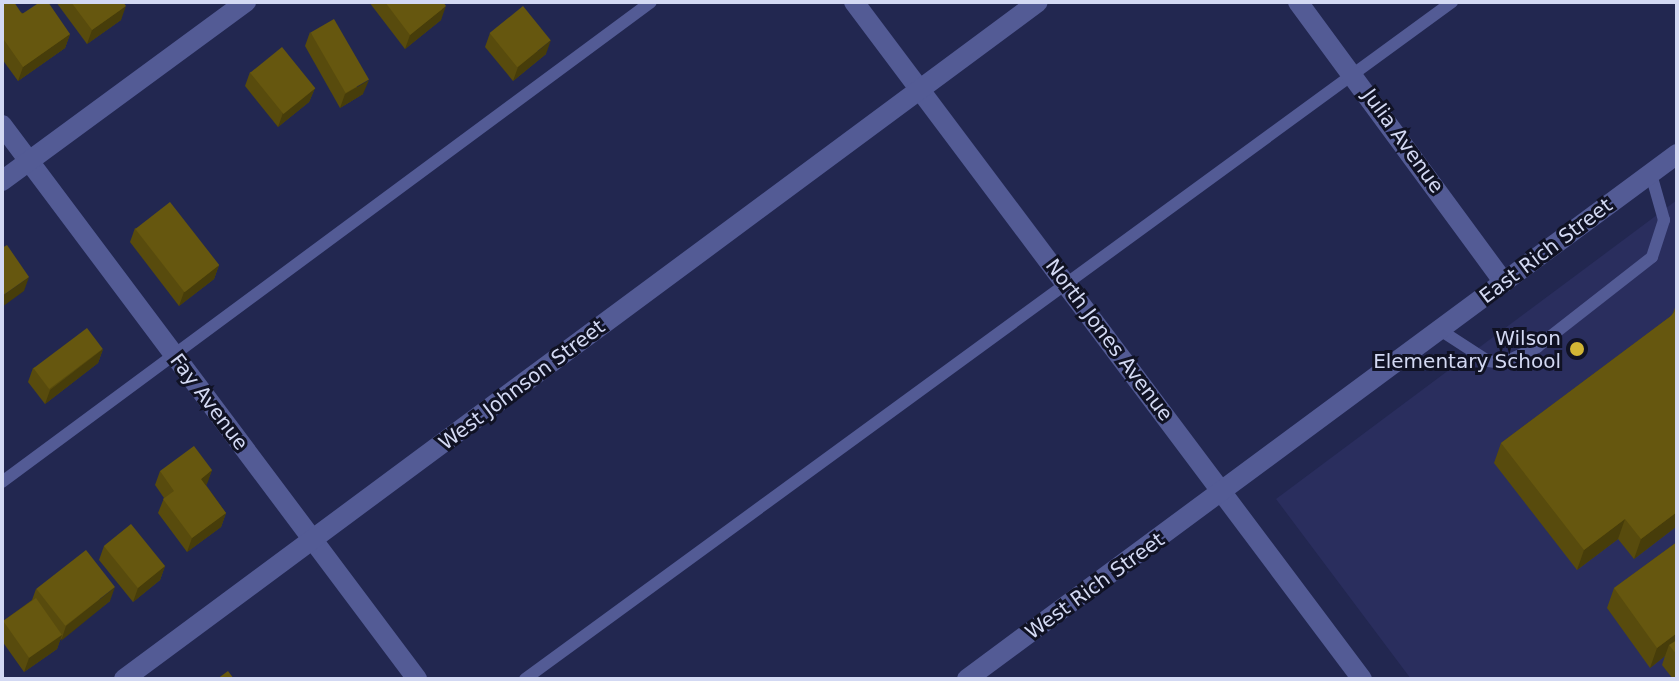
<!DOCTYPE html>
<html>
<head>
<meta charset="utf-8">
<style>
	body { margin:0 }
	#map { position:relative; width:1679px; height:681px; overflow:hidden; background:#222750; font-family:"DejaVu Sans",sans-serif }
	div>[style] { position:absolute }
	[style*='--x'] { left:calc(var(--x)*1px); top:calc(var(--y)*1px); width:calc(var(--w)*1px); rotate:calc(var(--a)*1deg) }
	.built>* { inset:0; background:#2a2e5e }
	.lane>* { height:12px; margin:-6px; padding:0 6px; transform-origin:6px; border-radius:6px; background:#535b95 }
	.street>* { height:20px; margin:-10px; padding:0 10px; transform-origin:10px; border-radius:10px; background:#535b95 }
	.wall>* { inset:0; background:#584b0d }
	.shaded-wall>* { inset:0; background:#473d0a }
	.building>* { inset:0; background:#66570f; transform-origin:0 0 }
	.dots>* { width:22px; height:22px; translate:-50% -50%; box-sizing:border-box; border:4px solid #101224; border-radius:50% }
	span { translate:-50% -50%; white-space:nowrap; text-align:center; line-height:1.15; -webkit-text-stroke:6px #101224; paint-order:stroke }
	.street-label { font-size:20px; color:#d3d9f3 }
	.poi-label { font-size:20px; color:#d3d9f3 }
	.right { translate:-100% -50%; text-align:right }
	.frame { position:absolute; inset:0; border:4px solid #d3d9f3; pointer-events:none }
</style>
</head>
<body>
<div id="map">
	<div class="built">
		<i style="clip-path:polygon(1677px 200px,1677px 679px,1411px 679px,1276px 499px)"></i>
	</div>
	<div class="lane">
		<i style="--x:1440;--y:330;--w:57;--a:32.9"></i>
		<i style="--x:1488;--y:361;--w:15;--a:8"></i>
		<i style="--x:1503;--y:363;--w:38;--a:-25"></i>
		<i style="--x:1537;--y:347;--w:146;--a:-38"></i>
		<i style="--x:1652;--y:257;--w:39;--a:-72"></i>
		<i style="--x:1664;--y:220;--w:48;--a:-105.8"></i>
		<i style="--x:2;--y:482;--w:807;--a:-36.49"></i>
		<i style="--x:525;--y:679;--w:1148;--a:-36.14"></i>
	</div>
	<div class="street">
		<i style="--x:854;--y:2;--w:846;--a:53.12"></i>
		<i style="--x:1298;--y:2;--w:348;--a:53.7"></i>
		<i style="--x:2;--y:125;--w:692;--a:53.16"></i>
		<i style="--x:2;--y:181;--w:303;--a:-36.3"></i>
		<i style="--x:124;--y:679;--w:1137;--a:-36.53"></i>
		<i style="--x:967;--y:679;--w:883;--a:-36.48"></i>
	</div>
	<div class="wall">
		<i style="clip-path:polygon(56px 2px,123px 2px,121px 20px,87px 44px)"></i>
		<i style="clip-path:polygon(369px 2px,443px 2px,441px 20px,405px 49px)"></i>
		<i style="clip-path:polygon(2px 4px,70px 34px,65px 48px,18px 81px,2px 59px)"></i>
		<i style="clip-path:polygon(310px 32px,363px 94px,340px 108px,305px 46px)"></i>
		<i style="clip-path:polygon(490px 33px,546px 54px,513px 81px,485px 47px)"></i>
		<i style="clip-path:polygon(250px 72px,315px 88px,309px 102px,278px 127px,245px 86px)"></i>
		<i style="clip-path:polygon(135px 228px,219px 265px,214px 279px,179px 306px,130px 242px)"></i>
		<i style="clip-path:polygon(1677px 302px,1677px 526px,1634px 559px,1618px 539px,1577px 570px,1494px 463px,1501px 443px,1671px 316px,1673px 313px)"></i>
		<i style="clip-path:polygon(103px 349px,98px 363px,45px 404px,28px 382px,33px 368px)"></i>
		<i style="clip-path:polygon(212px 470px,206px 485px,226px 513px,221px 527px,187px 552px,158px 513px,164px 498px,155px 485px,160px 471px)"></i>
		<i style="clip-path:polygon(1677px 542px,1677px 679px,1673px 679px,1662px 665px,1665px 656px,1650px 668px,1607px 608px,1614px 588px)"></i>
		<i style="clip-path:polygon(104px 546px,165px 566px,160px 580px,133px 602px,99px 560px)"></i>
		<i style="clip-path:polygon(36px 589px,110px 601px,60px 640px,57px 649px,24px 672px,2px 641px,2px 624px,3px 621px,32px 600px)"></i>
	</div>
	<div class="shaded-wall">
		<i style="clip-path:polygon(126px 6px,121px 20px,87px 44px,92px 30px)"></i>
		<i style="clip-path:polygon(446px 6px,441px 20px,405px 49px,410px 35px)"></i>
		<i style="clip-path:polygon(70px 34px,65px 48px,18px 81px,23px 67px)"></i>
		<i style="clip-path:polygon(551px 40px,546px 54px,513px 81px,518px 67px)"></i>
		<i style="clip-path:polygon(369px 80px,363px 94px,340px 108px,345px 94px)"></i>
		<i style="clip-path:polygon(315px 88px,309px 102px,278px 127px,283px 113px)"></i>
		<i style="clip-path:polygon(219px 265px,214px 279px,179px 306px,184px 292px)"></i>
		<i style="clip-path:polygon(29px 277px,24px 291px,2px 307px,2px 296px)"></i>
		<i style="clip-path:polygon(103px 349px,98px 363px,45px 404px,50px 390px)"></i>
		<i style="clip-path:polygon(212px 470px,207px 484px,196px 493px,201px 479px)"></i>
		<i style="clip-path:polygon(1677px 512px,1677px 526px,1634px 559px,1641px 539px)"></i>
		<i style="clip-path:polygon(226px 513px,221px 527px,187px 552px,192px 538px)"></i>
		<i style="clip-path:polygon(1625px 519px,1618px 539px,1577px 570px,1584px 550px)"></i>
		<i style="clip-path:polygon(165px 566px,160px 580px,133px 602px,138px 588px)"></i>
		<i style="clip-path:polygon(115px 587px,110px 601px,61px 641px,66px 626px)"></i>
		<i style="clip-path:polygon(1677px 633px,1677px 647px,1669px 645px,1665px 656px,1650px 668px,1657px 648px)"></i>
		<i style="clip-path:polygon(62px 635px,57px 649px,24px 672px,29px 658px)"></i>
	</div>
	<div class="building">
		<i style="clip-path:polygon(6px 2px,14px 2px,22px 14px,40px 2px,48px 2px,70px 34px,23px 67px,2px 37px,2px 4px)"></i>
		<i style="clip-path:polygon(71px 2px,123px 2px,126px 6px,92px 30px)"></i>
		<i style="clip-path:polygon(385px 2px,443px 2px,446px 6px,410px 35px)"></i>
		<i style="left:523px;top:6px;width:44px;height:43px;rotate:51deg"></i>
		<i style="left:334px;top:19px;width:70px;height:27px;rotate:60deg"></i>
		<i style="left:282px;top:47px;width:53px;height:41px;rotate:51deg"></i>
		<i style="left:170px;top:202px;width:80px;height:44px;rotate:52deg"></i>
		<i style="clip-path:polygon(7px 245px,29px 277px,2px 296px,2px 248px)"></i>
		<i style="clip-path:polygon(1677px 309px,1677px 512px,1641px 539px,1625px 519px,1584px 550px,1501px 443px,1671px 316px)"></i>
		<i style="left:87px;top:328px;width:26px;height:67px;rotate:53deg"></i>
		<i style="clip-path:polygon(194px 446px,212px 470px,201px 479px,226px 513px,192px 538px,163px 499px,174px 491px,160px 471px)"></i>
		<i style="left:131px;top:524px;width:54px;height:35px;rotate:51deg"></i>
		<i style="clip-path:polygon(1677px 542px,1677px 633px,1657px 648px,1614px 588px)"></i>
		<i style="left:86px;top:550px;width:47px;height:63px;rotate:52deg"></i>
		<i style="left:36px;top:598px;width:45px;height:40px;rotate:55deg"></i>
		<i style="clip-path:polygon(1677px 640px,1677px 655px,1669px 645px)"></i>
		<i style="clip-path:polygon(228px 671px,234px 679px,217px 679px)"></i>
	</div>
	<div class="dots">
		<i style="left:1577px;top:349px;background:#d2b635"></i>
	</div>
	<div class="street-label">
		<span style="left:1403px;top:141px;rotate:54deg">Julia Avenue</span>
		<span style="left:1546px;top:251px;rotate:-37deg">East Rich Street</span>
		<span style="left:1109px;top:340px;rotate:53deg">North Jones Avenue</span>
		<span style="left:522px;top:385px;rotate:-37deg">West Johnson Street</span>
		<span style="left:209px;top:402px;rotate:53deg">Fay Avenue</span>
		<span style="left:1095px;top:586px;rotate:-36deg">West Rich Street</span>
	</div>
	<div class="poi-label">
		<span class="right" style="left:1561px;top:350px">Wilson<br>Elementary School</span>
	</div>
	<div class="frame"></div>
</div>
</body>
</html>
